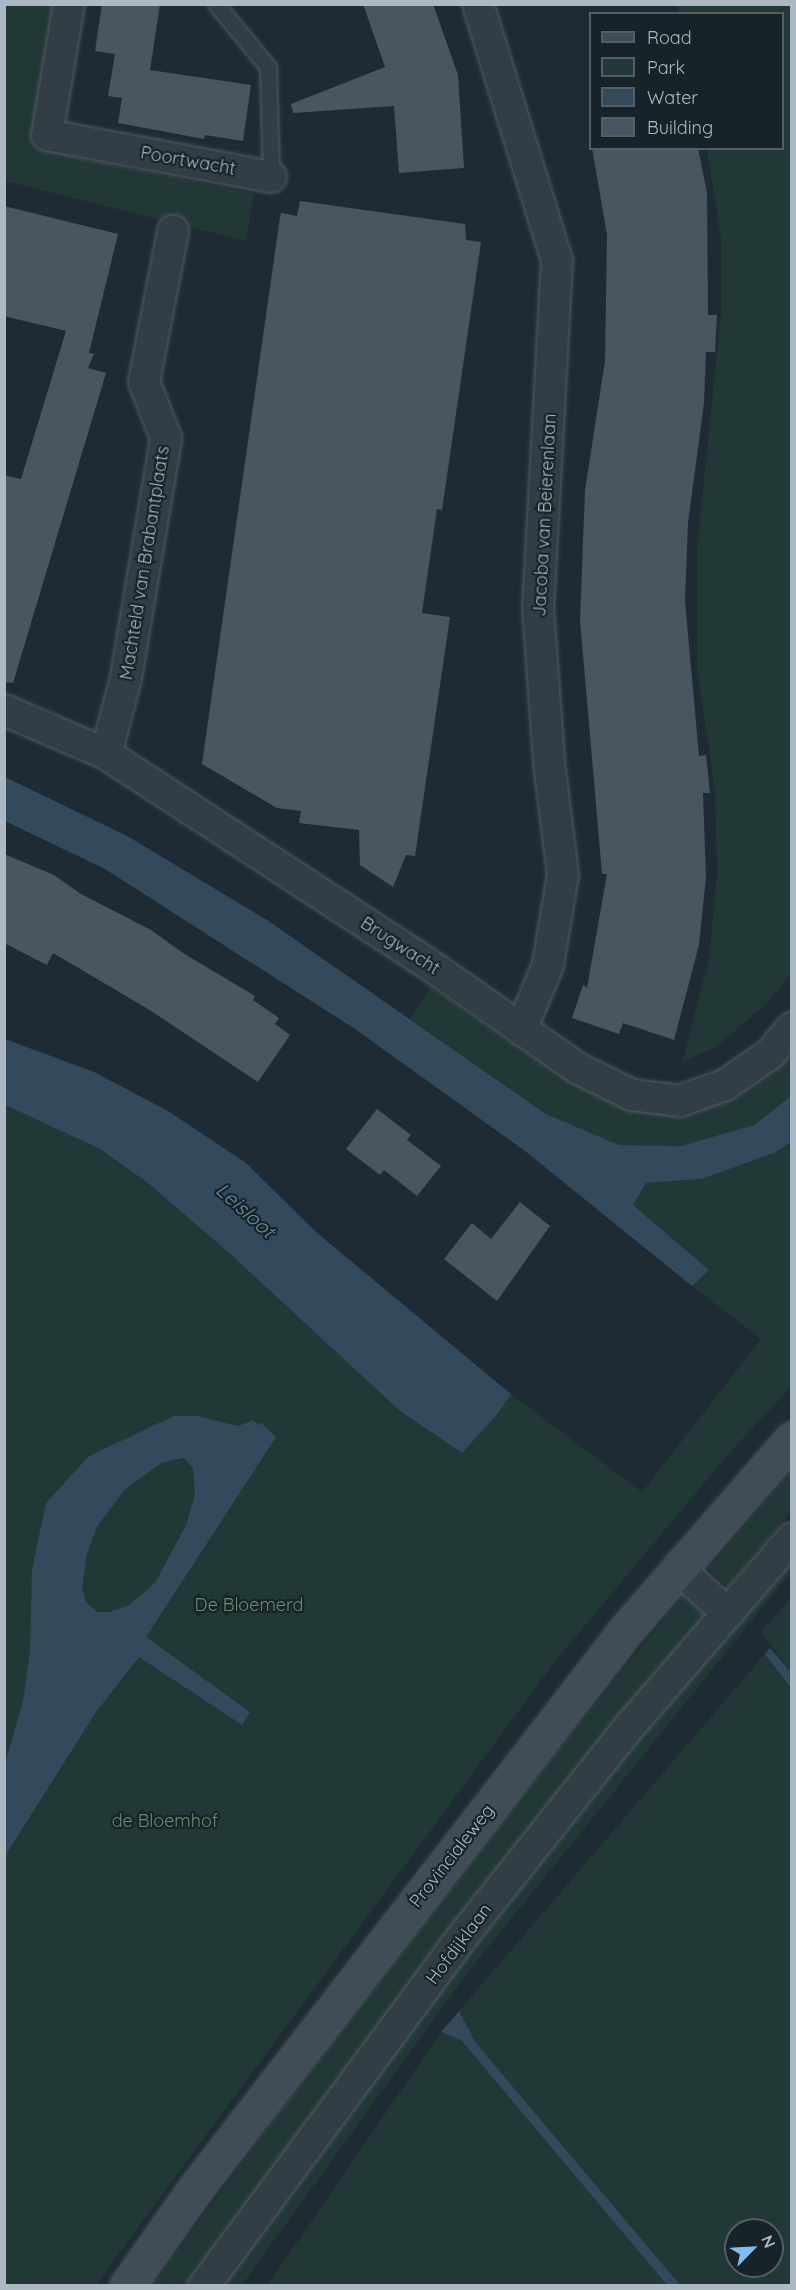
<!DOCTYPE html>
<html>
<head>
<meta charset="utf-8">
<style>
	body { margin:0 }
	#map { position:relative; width:796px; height:2290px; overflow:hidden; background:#1f2b34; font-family:Quicksand,sans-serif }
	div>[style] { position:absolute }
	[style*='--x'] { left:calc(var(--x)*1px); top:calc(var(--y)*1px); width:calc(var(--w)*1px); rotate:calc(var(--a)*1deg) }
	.green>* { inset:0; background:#223836 }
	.water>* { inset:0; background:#334a5c }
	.building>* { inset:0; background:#475661 }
	.roads { filter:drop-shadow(0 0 2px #505b64) drop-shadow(0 0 2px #505b64) }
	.service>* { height:15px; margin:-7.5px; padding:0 7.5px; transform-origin:7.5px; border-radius:7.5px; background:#323d45 }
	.minor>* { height:30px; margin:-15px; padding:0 15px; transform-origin:15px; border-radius:15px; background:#323d45 }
	.secondary>* { height:33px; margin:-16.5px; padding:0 16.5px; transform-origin:16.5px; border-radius:16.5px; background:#404d58 }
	span { translate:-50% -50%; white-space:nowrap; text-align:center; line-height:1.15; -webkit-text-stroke:4.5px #182229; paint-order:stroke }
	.street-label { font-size:18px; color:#acb8c3 }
	.park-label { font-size:18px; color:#659269 }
	.water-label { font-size:20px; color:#6d8ea6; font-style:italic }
	.frame { position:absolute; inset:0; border:6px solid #acb8c3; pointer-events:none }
	.legend { position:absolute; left:589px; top:12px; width:195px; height:138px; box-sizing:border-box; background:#182229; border:2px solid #535e67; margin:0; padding:8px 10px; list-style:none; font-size:18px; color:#acb8c3 }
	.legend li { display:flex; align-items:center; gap:12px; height:30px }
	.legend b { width:30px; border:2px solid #535e67 }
	.north { position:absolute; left:724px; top:2218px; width:60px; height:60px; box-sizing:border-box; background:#182229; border:2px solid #535e67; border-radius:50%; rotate:66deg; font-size:16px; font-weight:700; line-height:24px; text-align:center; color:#acb8c3 }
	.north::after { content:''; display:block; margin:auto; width:21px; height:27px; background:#7fbef5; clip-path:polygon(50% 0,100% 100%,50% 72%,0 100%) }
</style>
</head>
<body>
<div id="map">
	<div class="green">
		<i style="clip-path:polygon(4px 5px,55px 5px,33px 148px,254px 194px,246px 241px,5px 181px)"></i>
		<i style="clip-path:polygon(677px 5px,792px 5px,791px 974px,768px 1002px,716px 1047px,682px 1062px,709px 959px,717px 874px,715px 791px,697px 668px,697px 549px,721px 312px,721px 239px,707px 149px,782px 148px,782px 14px,679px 13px)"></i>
		<i style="clip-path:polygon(431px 987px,565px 1078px,610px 1100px,657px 1110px,791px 1030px,791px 1096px,754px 1125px,681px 1146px,619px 1145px,546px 1114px,410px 1019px)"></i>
		<i style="clip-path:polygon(5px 1105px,100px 1149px,148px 1183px,228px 1252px,400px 1411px,462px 1453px,511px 1394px,642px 1492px,761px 1339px,692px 1286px,709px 1270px,633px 1205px,646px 1183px,702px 1179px,774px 1153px,791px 1142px,791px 1387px,730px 1452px,553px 1664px,96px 2285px,5px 2286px)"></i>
		<i style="clip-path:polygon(791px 1471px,791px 1512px,728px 1587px,708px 1569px)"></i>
		<i style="clip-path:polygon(791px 1554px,791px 1572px,465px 1976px,242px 2285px,222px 2286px,333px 2131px,542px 1857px)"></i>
		<i style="clip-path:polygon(684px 1594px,709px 1612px,189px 2285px,152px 2286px,411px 1933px)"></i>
		<i style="clip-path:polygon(791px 1598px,791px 1672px,761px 1632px)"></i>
		<i style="clip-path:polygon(evenodd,765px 1654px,792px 1688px,791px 2285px,680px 2285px,476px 2043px,459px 2011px,765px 1654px,736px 2230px,772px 2230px,772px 2266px,736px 2266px,736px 2230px)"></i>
		<i style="clip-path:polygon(441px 2032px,461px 2040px,667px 2285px,267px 2286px)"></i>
	</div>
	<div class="water">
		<i style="clip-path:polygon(5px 777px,129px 837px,267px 920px,546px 1114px,619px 1145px,681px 1146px,754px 1125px,791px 1096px,791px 1142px,774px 1153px,702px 1179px,646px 1183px,633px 1205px,709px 1270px,692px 1286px,525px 1151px,355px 1029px,105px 869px,5px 821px)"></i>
		<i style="clip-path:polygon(5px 1039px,94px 1072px,168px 1111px,246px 1163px,316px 1232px,511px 1394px,498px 1413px,462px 1453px,400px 1411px,228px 1252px,148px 1183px,100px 1149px,5px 1105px)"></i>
		<i style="clip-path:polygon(evenodd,174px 1416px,197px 1416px,238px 1426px,253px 1420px,259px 1425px,260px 1422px,276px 1437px,146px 1637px,250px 1712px,242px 1725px,139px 1657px,96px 1712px,5px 1856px,5px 1763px,23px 1702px,30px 1651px,32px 1570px,46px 1503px,89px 1456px,174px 1416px,184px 1458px,193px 1468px,195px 1495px,186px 1525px,155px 1583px,129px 1605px,110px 1612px,97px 1612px,86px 1602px,82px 1588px,87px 1553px,97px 1527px,125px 1489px,163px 1462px,184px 1458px)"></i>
		<i style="clip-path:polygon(770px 1648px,791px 1672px,791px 1688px,765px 1654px)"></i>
		<i style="clip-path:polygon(459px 2011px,476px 2043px,680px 2285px,667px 2285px,461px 2040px,441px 2032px)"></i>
	</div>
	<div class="building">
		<i style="clip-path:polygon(102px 4px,160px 4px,150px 70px,251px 85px,243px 141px,205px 135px,204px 139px,118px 123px,122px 98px,108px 96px,115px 54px,95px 51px)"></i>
		<i style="clip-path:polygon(363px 4px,433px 4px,458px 75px,464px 168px,399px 173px,394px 106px,293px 113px,291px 104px,385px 67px)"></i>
		<i style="clip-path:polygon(592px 148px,698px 148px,707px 193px,708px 315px,717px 315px,715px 352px,706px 352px,704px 403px,688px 523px,685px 601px,699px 756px,706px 755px,710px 793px,703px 793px,706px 877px,699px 945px,674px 1040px,623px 1023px,619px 1034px,572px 1018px,583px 985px,587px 988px,607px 874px,602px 874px,580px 620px,585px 490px,605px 361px,607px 235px)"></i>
		<i style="clip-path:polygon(300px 201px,465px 224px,466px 240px,481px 242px,442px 510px,437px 509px,422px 613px,450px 617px,415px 856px,406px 855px,393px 887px,360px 865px,359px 830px,299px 823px,301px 811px,277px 808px,202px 764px,279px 224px,281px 213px,297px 216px)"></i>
		<i style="clip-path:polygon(4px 206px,118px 234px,89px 353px,94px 354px,88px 368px,106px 373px,13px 683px,4px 682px,4px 475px,21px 479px,66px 331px,4px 316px)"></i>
		<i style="clip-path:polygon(4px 854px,54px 875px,81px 894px,151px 930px,183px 953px,255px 996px,253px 1000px,279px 1018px,275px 1024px,290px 1035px,258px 1082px,148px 1009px,53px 953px,47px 965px,4px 943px)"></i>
		<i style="clip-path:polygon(377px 1109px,411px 1135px,407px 1140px,441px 1166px,417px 1196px,384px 1170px,380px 1175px,346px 1149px)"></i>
		<i style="clip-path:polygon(520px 1202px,550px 1226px,497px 1301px,444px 1259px,472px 1223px,491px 1239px)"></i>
	</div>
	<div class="roads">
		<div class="service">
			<i style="--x:216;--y:4;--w:82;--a:50.5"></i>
			<i style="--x:268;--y:67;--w:110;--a:88.4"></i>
		</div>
		<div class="minor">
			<i style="--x:69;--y:4;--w:133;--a:99.5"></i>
			<i style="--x:47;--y:135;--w:228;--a:10.6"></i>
			<i style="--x:478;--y:4;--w:268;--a:72.9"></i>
			<i style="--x:557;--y:260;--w:348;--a:93.1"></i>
			<i style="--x:538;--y:607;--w:155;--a:85.9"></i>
			<i style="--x:549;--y:762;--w:114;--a:82.9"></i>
			<i style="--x:563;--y:875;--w:91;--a:99.5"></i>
			<i style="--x:548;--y:965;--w:70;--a:112.6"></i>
			<i style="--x:4;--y:710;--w:111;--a:23.3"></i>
			<i style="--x:106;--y:754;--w:379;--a:33.1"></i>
			<i style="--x:424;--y:961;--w:189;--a:34.9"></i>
			<i style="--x:579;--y:1069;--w:59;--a:26.1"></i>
			<i style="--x:632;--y:1095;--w:48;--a:7.1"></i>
			<i style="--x:680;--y:1101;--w:48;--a:-19.6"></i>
			<i style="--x:725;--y:1085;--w:55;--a:-34.6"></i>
			<i style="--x:770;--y:1054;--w:34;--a:-50"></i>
			<i style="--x:106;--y:754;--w:79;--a:-75.3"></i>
			<i style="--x:126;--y:678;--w:243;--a:-80.5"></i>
			<i style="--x:166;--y:438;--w:60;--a:-111.4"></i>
			<i style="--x:144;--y:382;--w:154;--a:-79.1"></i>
			<i style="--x:678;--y:1568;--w:67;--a:42.6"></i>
			<i style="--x:204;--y:2286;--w:440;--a:-53.5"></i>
			<i style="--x:466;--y:1932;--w:263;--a:-51.5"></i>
			<i style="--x:630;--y:1726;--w:248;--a:-49.2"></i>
		</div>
		<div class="secondary">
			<i style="--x:127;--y:2286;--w:120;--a:-54.9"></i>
			<i style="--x:196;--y:2188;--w:704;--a:-52.38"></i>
			<i style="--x:626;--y:1630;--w:253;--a:-49"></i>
		</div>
	</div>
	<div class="street-label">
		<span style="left:188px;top:161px;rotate:10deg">Poortwacht</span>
		<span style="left:545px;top:515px;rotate:-87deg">Jacoba van Beierenlaan</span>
		<span style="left:145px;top:563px;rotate:-81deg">Machteld van Brabantplaats</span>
		<span style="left:400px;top:946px;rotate:33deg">Brugwacht</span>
		<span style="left:452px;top:1856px;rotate:-52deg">Provincialeweg</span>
		<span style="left:459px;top:1944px;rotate:-53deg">Hofdijklaan</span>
	</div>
	<div class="park-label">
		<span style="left:249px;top:1605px">De Bloemerd</span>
		<span style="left:165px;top:1821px">de Bloemhof</span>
	</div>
	<div class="water-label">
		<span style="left:246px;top:1210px;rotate:42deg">Leisloot</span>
	</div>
	<div class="frame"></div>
	<ul class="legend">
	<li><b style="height:8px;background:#404d58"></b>Road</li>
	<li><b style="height:16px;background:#223836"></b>Park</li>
	<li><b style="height:16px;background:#334a5c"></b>Water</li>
	<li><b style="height:16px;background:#475661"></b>Building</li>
	</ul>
	<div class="north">N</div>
</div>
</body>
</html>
